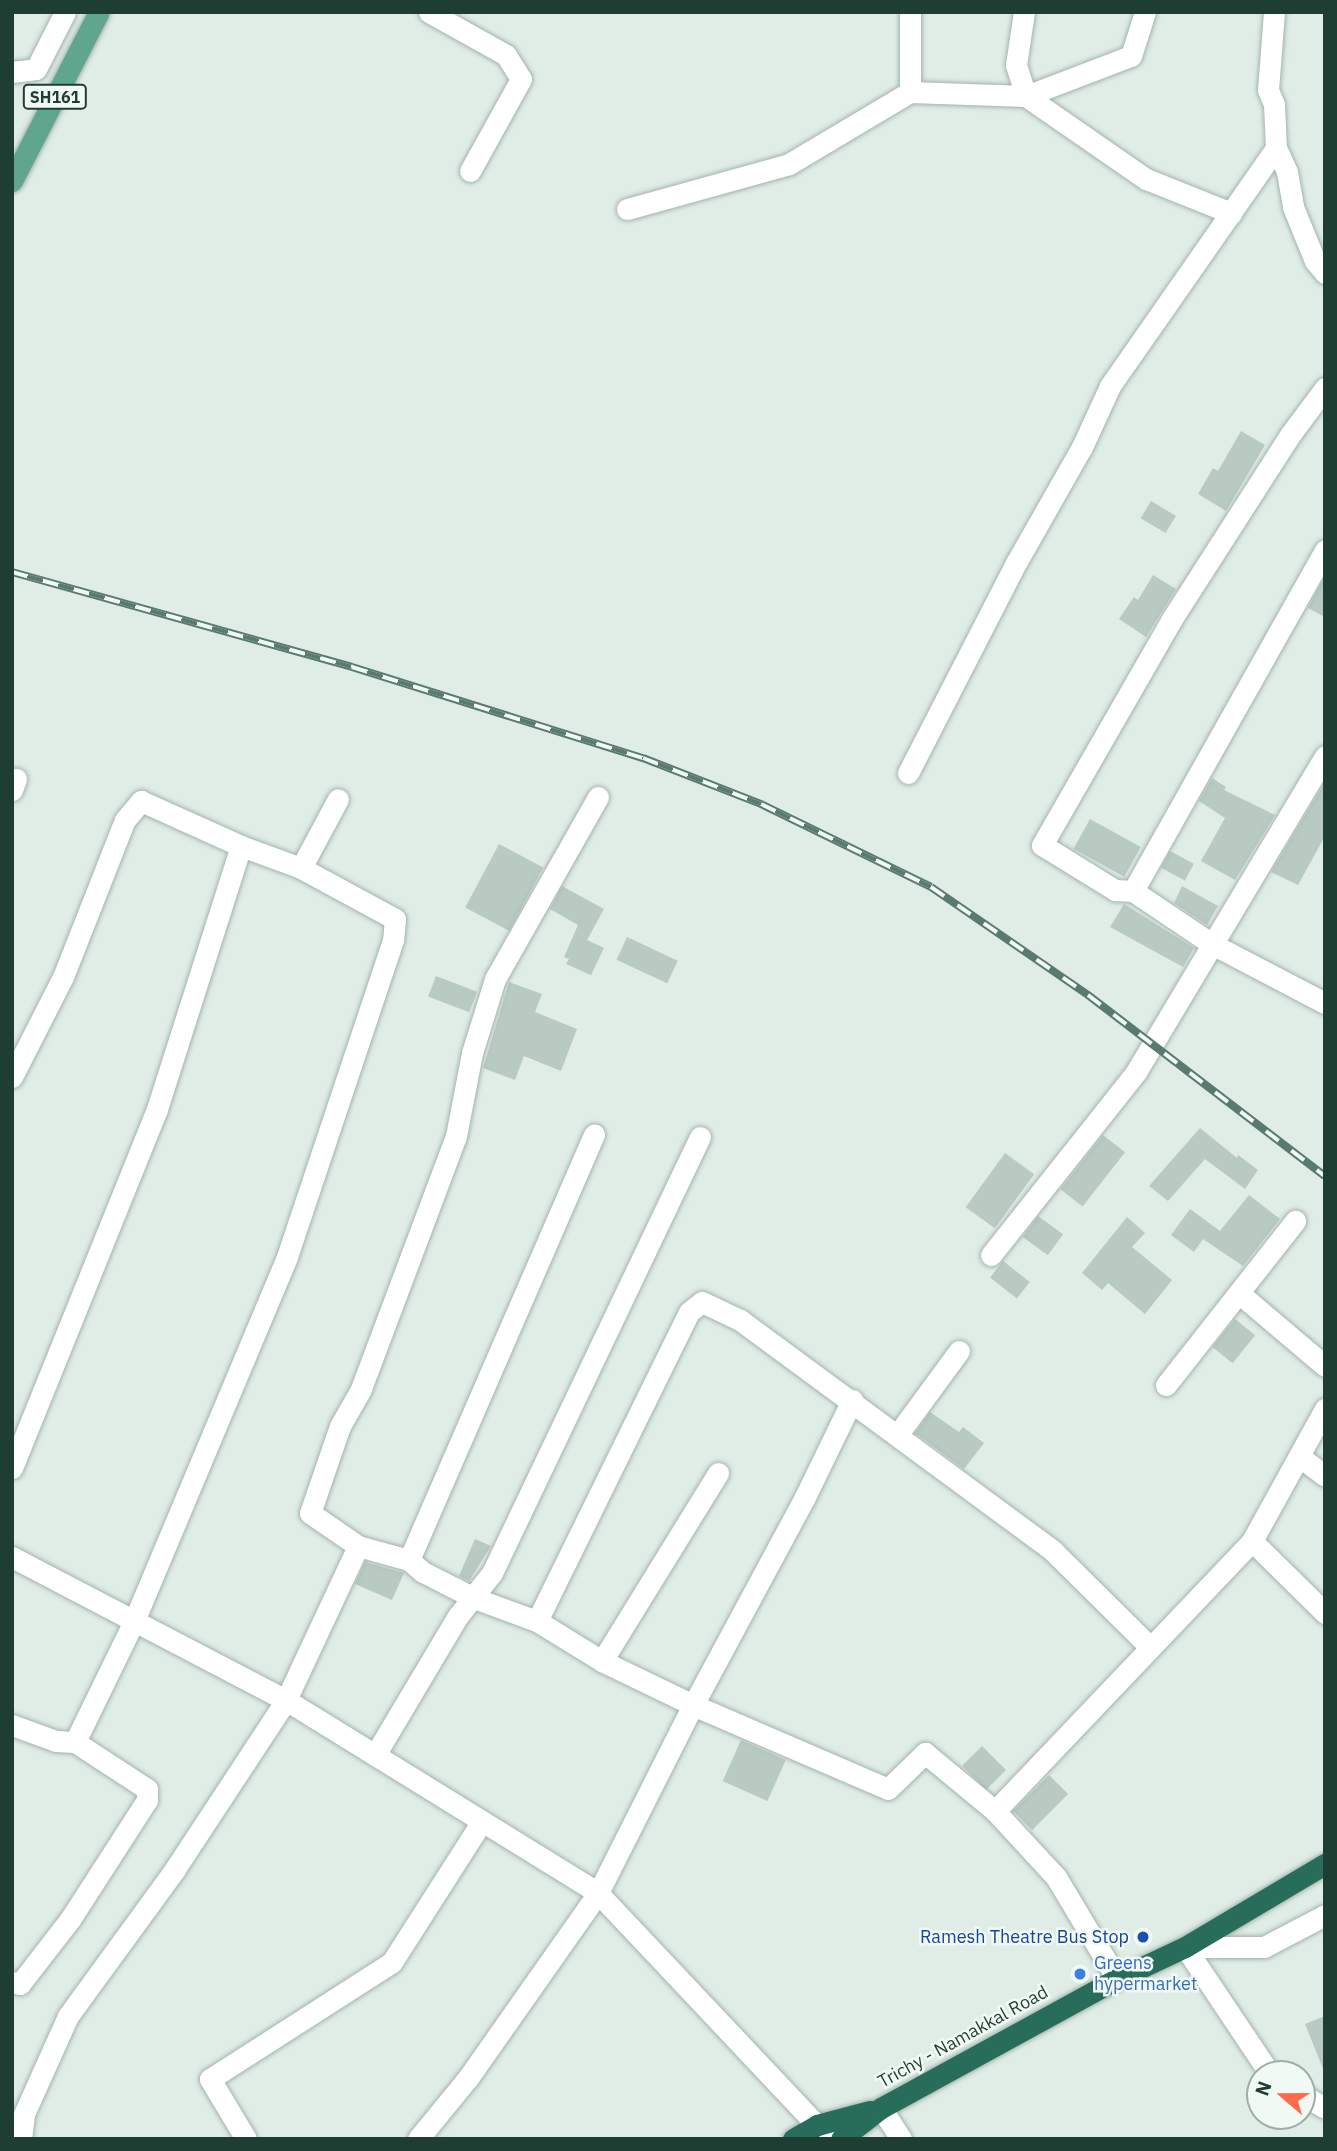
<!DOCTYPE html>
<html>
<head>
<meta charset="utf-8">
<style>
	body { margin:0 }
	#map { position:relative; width:1337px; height:2151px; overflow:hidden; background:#e0ece6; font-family:"IBM Plex Sans",sans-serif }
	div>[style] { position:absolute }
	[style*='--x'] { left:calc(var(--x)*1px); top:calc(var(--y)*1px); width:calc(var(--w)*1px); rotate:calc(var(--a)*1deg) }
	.building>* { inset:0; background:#b8cac1; transform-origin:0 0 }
	.roads { filter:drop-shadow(0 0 2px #a2b4ad) drop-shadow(0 0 2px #a2b4ad) }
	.minor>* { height:21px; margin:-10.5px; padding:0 10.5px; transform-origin:10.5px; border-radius:10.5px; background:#fff }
	.major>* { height:21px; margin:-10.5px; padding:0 10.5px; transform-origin:10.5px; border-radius:10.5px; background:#60a68f }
	.highway>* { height:21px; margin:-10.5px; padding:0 10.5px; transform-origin:10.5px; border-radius:10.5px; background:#286d5a }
	.rail>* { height:8px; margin-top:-4px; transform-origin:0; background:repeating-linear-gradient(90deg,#f1f9f4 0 16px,#597a6f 0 32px); box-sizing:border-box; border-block:2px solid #597a6f }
	.dots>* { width:19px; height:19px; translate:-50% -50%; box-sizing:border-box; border:4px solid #f1f9f4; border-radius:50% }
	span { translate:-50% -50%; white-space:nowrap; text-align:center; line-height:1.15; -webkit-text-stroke:5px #f1f9f4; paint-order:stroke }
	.shield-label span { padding:2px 5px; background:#f1f9f4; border:2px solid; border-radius:5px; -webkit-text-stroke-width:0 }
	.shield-label { font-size:16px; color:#1f3e33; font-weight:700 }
	.transit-label { font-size:18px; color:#164399 }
	.right { translate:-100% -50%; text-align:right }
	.shop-label { font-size:18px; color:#366cbe }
	.left { translate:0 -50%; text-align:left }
	.street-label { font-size:18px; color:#1f3e33 }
	.frame { position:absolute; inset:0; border:14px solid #1f3e33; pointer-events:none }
	.north { position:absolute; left:1246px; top:2060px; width:70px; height:70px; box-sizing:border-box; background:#f1f9f4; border:2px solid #9daea7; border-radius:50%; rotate:290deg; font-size:19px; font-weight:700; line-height:28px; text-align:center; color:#1f3e33 }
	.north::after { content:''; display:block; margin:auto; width:24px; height:32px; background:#ff6a4c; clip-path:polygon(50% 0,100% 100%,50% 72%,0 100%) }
</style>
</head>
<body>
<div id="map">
	<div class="building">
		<i style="clip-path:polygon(1241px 431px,1265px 445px,1226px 511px,1198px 494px,1213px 468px,1218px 471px)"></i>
		<i style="left:1151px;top:501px;width:29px;height:20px;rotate:31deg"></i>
		<i style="clip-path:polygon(1153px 575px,1176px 589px,1146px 637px,1119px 619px,1134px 597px,1138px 600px)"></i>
		<i style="clip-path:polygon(1322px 581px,1325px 583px,1325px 617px,1308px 608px)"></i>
		<i style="clip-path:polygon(1212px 778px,1226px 787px,1224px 790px,1275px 815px,1235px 880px,1201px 861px,1225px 818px,1199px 801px)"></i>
		<i style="clip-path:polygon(1325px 782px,1325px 836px,1298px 885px,1271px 872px)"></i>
		<i style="left:1090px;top:819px;width:58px;height:34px;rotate:29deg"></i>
		<i style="left:499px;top:844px;width:50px;height:72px;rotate:28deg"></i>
		<i style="left:1170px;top:851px;width:27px;height:19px;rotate:28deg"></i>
		<i style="clip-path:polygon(562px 886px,604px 909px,587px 940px,604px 948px,591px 975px,566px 964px,569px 959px,564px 957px,578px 925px,550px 909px)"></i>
		<i style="clip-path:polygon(1182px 886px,1218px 906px,1207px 925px,1174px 903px)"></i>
		<i style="clip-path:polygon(1124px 904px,1194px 948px,1183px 967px,1110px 927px)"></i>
		<i style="left:627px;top:937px;width:56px;height:25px;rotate:25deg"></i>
		<i style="left:436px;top:976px;width:44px;height:22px;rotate:21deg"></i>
		<i style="clip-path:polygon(509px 982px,542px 994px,535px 1012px,577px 1029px,561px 1071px,524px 1056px,515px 1080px,483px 1068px)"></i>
		<i style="clip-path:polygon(1200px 1128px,1237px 1158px,1238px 1155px,1258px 1170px,1245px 1189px,1205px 1159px,1168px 1201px,1149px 1186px)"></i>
		<i style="left:1103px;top:1135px;width:28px;height:69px;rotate:38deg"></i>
		<i style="left:1005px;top:1153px;width:36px;height:67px;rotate:36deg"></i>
		<i style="clip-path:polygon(1249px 1195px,1280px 1219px,1243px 1266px,1203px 1239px,1194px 1252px,1171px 1235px,1190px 1209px,1220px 1231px)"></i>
		<i style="left:1038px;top:1216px;width:31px;height:26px;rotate:36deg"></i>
		<i style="clip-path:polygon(1127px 1217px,1145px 1233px,1132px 1247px,1172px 1280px,1145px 1314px,1108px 1283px,1102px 1290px,1082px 1273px)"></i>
		<i style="left:1003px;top:1261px;width:34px;height:21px;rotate:38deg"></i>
		<i style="left:1235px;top:1319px;width:26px;height:36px;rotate:39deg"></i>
		<i style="clip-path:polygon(930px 1412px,959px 1432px,963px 1427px,984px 1443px,964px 1469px,915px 1433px)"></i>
		<i style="clip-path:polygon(475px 1539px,491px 1546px,469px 1581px,459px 1576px)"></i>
		<i style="clip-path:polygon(365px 1562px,404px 1573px,392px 1600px,355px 1584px)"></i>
		<i style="left:741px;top:1740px;width:49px;height:45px;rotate:24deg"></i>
		<i style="left:982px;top:1746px;width:34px;height:28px;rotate:45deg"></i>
		<i style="left:1049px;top:1775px;width:27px;height:51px;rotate:45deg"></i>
		<i style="clip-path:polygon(1325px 2016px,1325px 2070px,1324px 2071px,1305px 2024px)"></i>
	</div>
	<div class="roads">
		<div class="minor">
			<i style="--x:429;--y:12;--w:88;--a:29.2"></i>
			<i style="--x:506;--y:55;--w:28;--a:58"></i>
			<i style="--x:521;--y:79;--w:105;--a:119"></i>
			<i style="--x:910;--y:12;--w:80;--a:90"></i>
			<i style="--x:910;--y:92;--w:116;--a:2"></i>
			<i style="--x:1026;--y:96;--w:33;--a:-108"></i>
			<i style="--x:1016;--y:65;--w:54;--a:-81.4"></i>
			<i style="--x:1274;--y:12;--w:78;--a:94.4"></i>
			<i style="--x:1268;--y:90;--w:15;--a:67"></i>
			<i style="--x:1274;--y:104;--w:44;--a:87.4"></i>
			<i style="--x:1276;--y:148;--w:26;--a:65"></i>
			<i style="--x:1287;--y:172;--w:36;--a:80"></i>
			<i style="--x:1293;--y:207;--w:58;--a:67.8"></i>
			<i style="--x:1315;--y:261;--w:16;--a:50"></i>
			<i style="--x:12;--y:72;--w:24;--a:-7"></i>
			<i style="--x:36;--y:69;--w:64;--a:-63"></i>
			<i style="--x:1026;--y:96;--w:146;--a:34.7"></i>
			<i style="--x:1146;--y:179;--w:92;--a:21.8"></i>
			<i style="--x:1026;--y:96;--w:112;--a:-20.9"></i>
			<i style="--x:1131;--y:56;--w:46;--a:-72.3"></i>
			<i style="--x:627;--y:209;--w:168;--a:-15.5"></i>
			<i style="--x:789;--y:164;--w:141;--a:-30.8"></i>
			<i style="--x:1325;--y:388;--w:59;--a:126.7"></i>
			<i style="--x:1290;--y:435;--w:219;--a:122.7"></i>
			<i style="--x:1172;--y:619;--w:261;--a:119.9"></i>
			<i style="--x:1042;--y:845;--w:86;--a:31.7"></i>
			<i style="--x:1115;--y:890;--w:18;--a:3"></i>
			<i style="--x:1133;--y:891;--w:95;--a:33.9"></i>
			<i style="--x:1212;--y:944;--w:127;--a:27.6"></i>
			<i style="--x:908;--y:773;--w:236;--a:-62.8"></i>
			<i style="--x:1016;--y:563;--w:133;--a:-60.4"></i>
			<i style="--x:1082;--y:447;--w:67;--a:-65.3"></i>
			<i style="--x:1110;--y:386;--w:290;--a:-55.1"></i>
			<i style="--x:12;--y:790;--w:12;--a:-70"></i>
			<i style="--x:598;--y:797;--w:209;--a:119.5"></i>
			<i style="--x:495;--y:979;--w:77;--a:107.3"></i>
			<i style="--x:472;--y:1053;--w:85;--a:100.9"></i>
			<i style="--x:456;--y:1136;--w:272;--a:110.6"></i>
			<i style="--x:360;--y:1391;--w:40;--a:119.7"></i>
			<i style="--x:340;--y:1426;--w:92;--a:109"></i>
			<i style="--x:310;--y:1513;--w:58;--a:34.5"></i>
			<i style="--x:358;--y:1546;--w:53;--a:15.4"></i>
			<i style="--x:409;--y:1560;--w:18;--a:41"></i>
			<i style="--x:423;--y:1572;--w:57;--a:27"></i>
			<i style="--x:474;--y:1598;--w:67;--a:20.1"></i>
			<i style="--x:537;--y:1621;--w:76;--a:31.6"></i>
			<i style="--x:602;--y:1661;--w:101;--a:25.8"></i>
			<i style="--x:693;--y:1705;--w:212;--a:23.3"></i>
			<i style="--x:888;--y:1789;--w:52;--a:-44.2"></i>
			<i style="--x:925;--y:1753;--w:91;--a:39.6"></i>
			<i style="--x:995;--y:1811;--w:90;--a:47.3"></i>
			<i style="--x:1056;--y:1877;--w:119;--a:59.1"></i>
			<i style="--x:301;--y:868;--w:78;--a:-61.8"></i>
			<i style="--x:1133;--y:891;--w:391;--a:-60.6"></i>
			<i style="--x:12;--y:1077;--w:112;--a:-63"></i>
			<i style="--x:63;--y:977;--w:169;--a:-68.5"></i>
			<i style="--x:125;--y:820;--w:25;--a:-50"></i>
			<i style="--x:141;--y:801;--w:110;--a:24.2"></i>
			<i style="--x:241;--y:846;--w:64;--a:20.1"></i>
			<i style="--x:301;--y:868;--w:107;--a:28.5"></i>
			<i style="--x:395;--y:919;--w:21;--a:95"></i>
			<i style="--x:393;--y:940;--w:334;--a:108.5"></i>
			<i style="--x:287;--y:1257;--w:395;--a:112.8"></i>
			<i style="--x:134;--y:1621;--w:135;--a:116"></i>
			<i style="--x:991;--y:1255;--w:233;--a:-51.6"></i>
			<i style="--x:1136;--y:1072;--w:368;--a:-59.1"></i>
			<i style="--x:1240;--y:1294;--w:111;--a:40.3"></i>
			<i style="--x:1166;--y:1385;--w:209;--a:-51.8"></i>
			<i style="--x:898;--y:1434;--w:103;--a:-53.7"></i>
			<i style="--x:1300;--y:1457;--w:31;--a:37"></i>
			<i style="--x:12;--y:1468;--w:387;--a:-68"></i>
			<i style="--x:157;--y:1109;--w:276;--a:-72.3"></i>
			<i style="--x:1252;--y:1541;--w:103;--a:44.6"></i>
			<i style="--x:12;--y:1557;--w:309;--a:27.6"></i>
			<i style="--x:286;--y:1700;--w:367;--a:31.7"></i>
			<i style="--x:598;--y:1893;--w:338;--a:46.7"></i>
			<i style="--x:409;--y:1560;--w:464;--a:-66.5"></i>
			<i style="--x:537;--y:1621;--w:344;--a:-63.8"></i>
			<i style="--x:689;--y:1312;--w:16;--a:-38"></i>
			<i style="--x:702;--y:1302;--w:42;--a:25.3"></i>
			<i style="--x:740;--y:1320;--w:389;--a:36.4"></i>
			<i style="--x:1053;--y:1551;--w:135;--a:44.7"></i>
			<i style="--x:602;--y:1661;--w:221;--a:-58.3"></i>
			<i style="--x:12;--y:1725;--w:47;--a:20"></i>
			<i style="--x:56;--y:1741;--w:19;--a:3"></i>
			<i style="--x:75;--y:1742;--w:86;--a:33.1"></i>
			<i style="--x:147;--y:1789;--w:11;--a:90"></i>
			<i style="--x:147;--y:1800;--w:140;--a:122.8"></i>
			<i style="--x:71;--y:1918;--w:83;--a:127.7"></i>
			<i style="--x:20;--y:1984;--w:8;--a:-166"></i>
			<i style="--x:375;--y:1755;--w:162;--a:-59.2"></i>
			<i style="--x:458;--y:1616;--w:55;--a:-51.7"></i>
			<i style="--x:492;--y:1573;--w:483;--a:-64.5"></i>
			<i style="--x:995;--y:1811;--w:373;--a:-46.4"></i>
			<i style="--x:1252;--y:1541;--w:151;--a:-61.1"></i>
			<i style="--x:1185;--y:1947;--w:153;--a:56.2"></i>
			<i style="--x:1185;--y:1947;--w:79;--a:0"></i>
			<i style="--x:1264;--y:1947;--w:69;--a:-27.7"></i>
			<i style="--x:1302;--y:2095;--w:26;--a:29"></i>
			<i style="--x:881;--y:2108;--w:37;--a:57"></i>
			<i style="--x:21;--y:2139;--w:25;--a:-83"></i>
			<i style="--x:24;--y:2114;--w:107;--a:-65.8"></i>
			<i style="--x:68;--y:2016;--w:182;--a:-53.9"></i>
			<i style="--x:175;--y:1869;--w:202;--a:-56.7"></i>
			<i style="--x:286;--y:1700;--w:170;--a:-64.9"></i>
			<i style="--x:246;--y:2139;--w:70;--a:-121"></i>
			<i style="--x:210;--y:2079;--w:216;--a:-32.7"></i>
			<i style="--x:392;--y:1962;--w:167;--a:-57.4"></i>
			<i style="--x:418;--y:2139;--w:79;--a:-50.7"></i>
			<i style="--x:468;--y:2078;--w:226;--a:-54.9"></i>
			<i style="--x:598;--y:1893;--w:211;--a:-63.2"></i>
			<i style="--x:693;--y:1705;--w:236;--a:-61.7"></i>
			<i style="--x:805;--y:1497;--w:108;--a:-64.1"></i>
		</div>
		<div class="major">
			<i style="--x:12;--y:181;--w:190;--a:-62.8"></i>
		</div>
		<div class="highway">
			<i style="--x:793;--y:2139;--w:28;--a:-30"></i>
			<i style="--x:817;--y:2125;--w:55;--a:-14.8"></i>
			<i style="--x:841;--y:2139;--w:51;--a:-37.8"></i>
			<i style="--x:881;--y:2108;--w:269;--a:-28.7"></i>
			<i style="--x:1117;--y:1979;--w:75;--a:-25.2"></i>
			<i style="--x:1185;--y:1947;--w:163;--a:-30.7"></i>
		</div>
	</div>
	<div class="rail">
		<i style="--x:12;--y:572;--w:353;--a:15.6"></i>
		<i style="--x:352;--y:667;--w:305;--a:17.4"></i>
		<i style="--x:643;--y:758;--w:127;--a:21.3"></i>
		<i style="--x:761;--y:804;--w:189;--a:26"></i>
		<i style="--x:931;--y:887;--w:191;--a:34.5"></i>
		<i style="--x:1088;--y:995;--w:298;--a:37.4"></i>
	</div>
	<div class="dots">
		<i style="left:1143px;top:1937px;background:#1a4fb4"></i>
		<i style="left:1080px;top:1974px;background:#3f7fe0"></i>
	</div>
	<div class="shield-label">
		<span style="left:55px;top:97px">SH161</span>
	</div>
	<div class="transit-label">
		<span class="right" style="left:1129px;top:1937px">Ramesh Theatre Bus Stop</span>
	</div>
	<div class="shop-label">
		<span class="left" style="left:1094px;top:1974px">Greens<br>hypermarket</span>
	</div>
	<div class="street-label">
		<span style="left:963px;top:2037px;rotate:-29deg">Trichy - Namakkal Road</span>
	</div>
	<div class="frame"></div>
	<div class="north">N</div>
</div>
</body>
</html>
